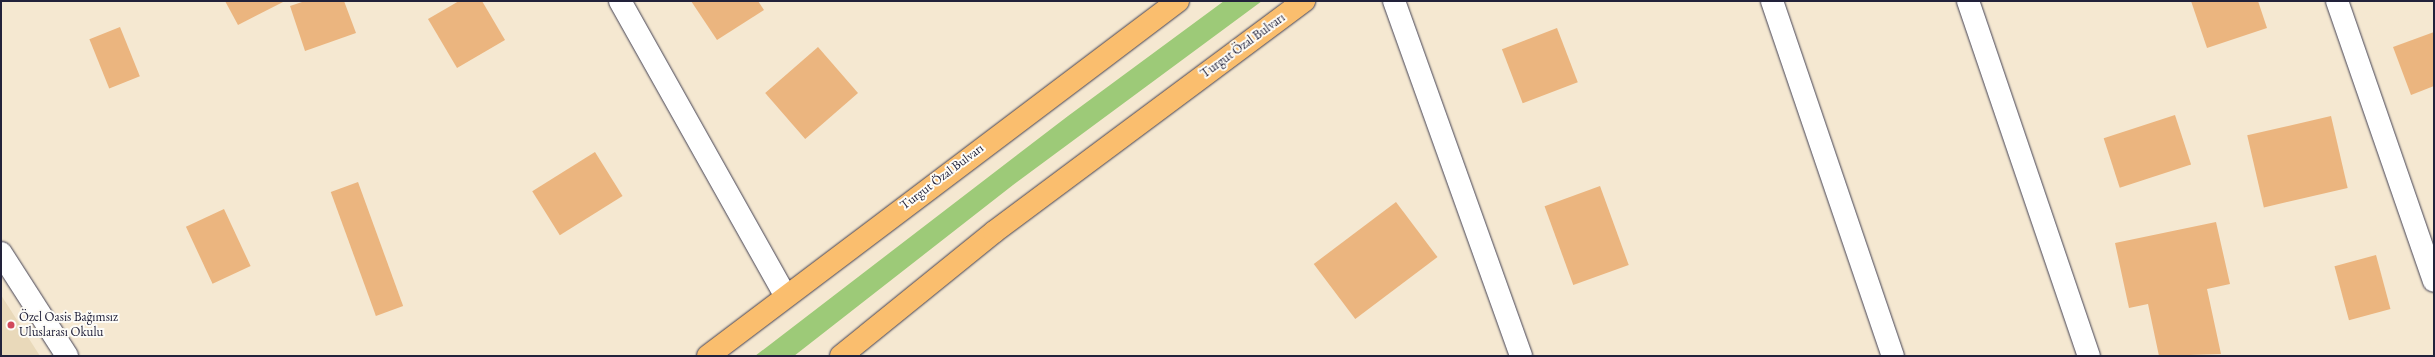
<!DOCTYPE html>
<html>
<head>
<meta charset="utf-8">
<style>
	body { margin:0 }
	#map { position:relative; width:2435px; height:357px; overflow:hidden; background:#f5e8d1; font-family:"EB Garamond",serif }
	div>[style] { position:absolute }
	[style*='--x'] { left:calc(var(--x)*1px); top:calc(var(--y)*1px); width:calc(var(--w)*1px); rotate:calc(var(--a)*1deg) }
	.built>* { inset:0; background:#e9d9ba }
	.green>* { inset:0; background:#9dca78 }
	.building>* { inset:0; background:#ebb57f; transform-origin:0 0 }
	.roads { filter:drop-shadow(0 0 1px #424052) drop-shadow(0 0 1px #424052) }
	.minor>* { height:22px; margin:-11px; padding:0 11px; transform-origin:11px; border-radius:11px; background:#fff }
	.major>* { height:22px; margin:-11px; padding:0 11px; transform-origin:11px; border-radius:11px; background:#fabe6e }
	.dots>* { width:11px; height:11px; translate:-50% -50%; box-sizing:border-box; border:2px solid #fdfcf7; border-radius:50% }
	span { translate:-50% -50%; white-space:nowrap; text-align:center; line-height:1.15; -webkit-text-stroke:4px #fdfcf7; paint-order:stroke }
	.street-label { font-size:13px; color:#22223b }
	.poi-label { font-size:13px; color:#22223b }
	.left { translate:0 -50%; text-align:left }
	.frame { position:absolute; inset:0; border:2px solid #22223b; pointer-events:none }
</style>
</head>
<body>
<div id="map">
	<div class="built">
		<i style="clip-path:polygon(1px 295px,40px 356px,1px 356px)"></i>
	</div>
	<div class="green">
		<i style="clip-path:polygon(1224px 1px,1262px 1px,1013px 185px,794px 356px,755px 356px,1068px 116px)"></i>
	</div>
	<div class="building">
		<i style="clip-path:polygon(225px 1px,285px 1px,238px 25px)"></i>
		<i style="clip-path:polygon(305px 1px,344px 1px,356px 33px,305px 51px,290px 6px)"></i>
		<i style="clip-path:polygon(459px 1px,482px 1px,505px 40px,457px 68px,428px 19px)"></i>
		<i style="clip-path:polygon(691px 1px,758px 1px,764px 10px,717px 40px)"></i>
		<i style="clip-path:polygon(2191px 1px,2258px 1px,2267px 28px,2207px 48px)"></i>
		<i style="left:120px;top:27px;width:53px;height:33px;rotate:68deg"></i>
		<i style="left:1557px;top:28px;width:58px;height:59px;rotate:69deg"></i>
		<i style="clip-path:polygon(2434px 32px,2434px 86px,2411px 95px,2393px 47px)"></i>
		<i style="left:818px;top:47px;width:61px;height:70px;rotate:49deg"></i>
		<i style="left:2175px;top:115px;width:52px;height:75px;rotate:72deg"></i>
		<i style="left:2331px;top:116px;width:74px;height:86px;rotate:77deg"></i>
		<i style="left:595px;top:152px;width:52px;height:74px;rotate:58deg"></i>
		<i style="left:358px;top:182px;width:132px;height:29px;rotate:70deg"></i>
		<i style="left:1600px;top:186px;width:84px;height:59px;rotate:70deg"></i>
		<i style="left:1396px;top:202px;width:69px;height:103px;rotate:53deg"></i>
		<i style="left:224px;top:209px;width:63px;height:42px;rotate:65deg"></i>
		<i style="clip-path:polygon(2216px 222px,2230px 284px,2207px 289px,2221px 354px,2159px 356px,2148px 304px,2129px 308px,2115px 243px)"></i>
		<i style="left:2376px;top:255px;width:56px;height:43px;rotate:75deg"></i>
	</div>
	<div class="roads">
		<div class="minor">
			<i style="--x:620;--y:1;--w:337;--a:60.7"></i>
			<i style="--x:1394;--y:1;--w:377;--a:70.3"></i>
			<i style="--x:1772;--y:1;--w:375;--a:71.2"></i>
			<i style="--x:1968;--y:1;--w:375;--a:71.2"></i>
			<i style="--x:2337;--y:1;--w:296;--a:70.9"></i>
			<i style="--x:1;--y:253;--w:122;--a:57.3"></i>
		</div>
		<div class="major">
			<i style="--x:708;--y:356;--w:589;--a:-37.06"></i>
			<i style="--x:841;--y:356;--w:197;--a:-39"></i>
			<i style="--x:994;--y:232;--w:387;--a:-36.7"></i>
		</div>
	</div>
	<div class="dots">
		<i style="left:11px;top:325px;background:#d1495b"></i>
	</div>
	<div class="street-label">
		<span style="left:1243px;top:46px;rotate:-36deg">Turgut Özal Bulvarı</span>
		<span style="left:942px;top:177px;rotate:-37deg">Turgut Özal Bulvarı</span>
	</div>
	<div class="poi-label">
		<span class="left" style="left:19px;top:325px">Özel Oasis Bağımsız<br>Uluslarası Okulu</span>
	</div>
	<div class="frame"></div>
</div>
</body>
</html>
